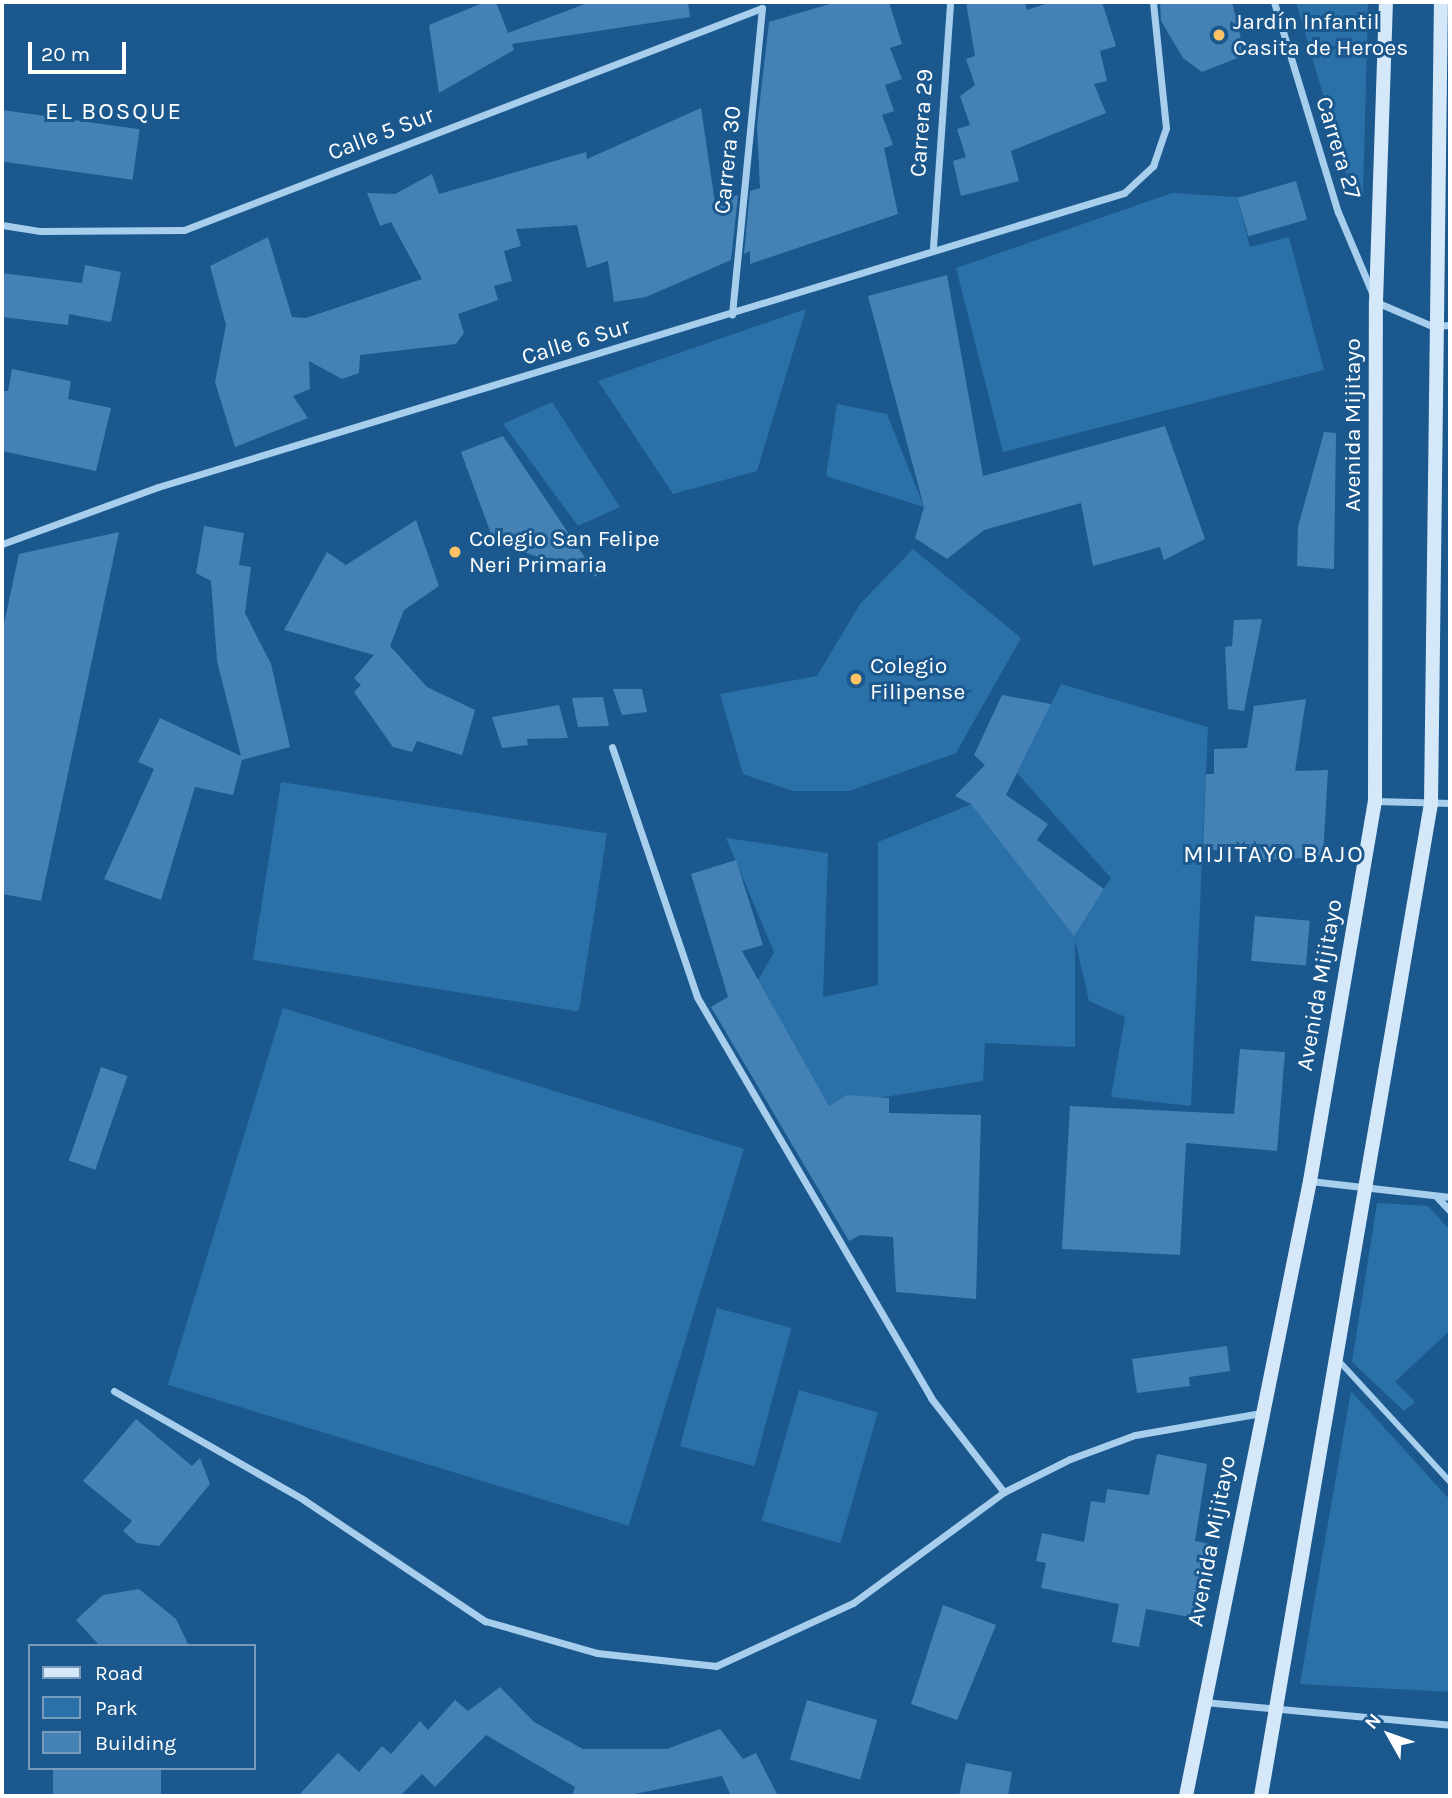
<!DOCTYPE html>
<html>
<head>
<meta charset="utf-8">
<style>
	body { margin:0 }
	#map { position:relative; width:1452px; height:1798px; overflow:hidden; background:#1b588d; font-family:Karla,sans-serif }
	div>[style] { position:absolute }
	[style*='--x'] { left:calc(var(--x)*1px); top:calc(var(--y)*1px); width:calc(var(--w)*1px); rotate:calc(var(--a)*1deg) }
	.green>* { inset:0; background:#2b71a9; transform-origin:0 0 }
	.building>* { inset:0; background:#4482b5; transform-origin:0 0 }
	.pedestrian>* { height:6px; margin:-3px; padding:0 3px; transform-origin:3px; border-radius:3px; background:#a8ceed }
	.minor>* { height:7px; margin:-3.5px; padding:0 3.5px; transform-origin:3.5px; border-radius:3.5px; background:#a8ceed }
	.secondary>* { height:14px; margin:-7px; padding:0 7px; transform-origin:7px; border-radius:7px; background:#d5e8fa }
	.dots>* { width:19px; height:19px; translate:-50% -50%; box-sizing:border-box; border:4px solid #1b588d; border-radius:50% }
	span { translate:-50% -50%; white-space:nowrap; text-align:center; line-height:1.15; -webkit-text-stroke:6px #1b588d; paint-order:stroke }
	.poi-label { font-size:23px; color:#fff }
	.left { translate:0 -50%; text-align:left }
	.street-label { font-size:23px; color:#fff }
	.neighbourhood-label { font-size:24px; color:#fff; letter-spacing:2px }
	.frame { position:absolute; inset:0; border:4px solid #fff; pointer-events:none }
	.legend { position:absolute; left:28px; top:1644px; width:228px; height:126px; box-sizing:border-box; background:#1b588d; border:2px solid #769bbb; margin:0; padding:9px 12px; list-style:none; font-size:21px; color:#fff }
	.legend li { display:flex; align-items:center; gap:14px; height:35px }
	.legend b { width:35px; border:2px solid #769bbb }
	.north { position:absolute; left:1354px; top:1700px; width:70px; height:70px; -webkit-text-stroke:5px #1b588d; paint-order:stroke; rotate:310deg; font-size:19px; font-weight:700; line-height:28px; text-align:center; color:#fff }
	.north::after { content:''; display:block; margin:auto; width:24px; height:32px; background:#fff; clip-path:polygon(50% 0,100% 100%,50% 72%,0 100%) }
	.scale { position:absolute; left:28px; top:42px; width:98px; height:32px; box-sizing:border-box; border:4px solid #fff; border-top:0; padding-left:9px; font-size:21px; line-height:24px; white-space:nowrap; color:#fff; -webkit-text-stroke:5px #1b588d; paint-order:stroke }
</style>
</head>
<body>
<div id="map">
	<div class="green">
		<i style="clip-path:polygon(1296px 2px,1368px 2px,1363px 195px,1348px 180px)"></i>
		<i style="clip-path:polygon(1172px 193px,1237px 197px,1250px 247px,1289px 237px,1324px 370px,1003px 452px,956px 268px)"></i>
		<i style="clip-path:polygon(806px 309px,757px 471px,673px 494px,598px 381px)"></i>
		<i style="clip-path:polygon(552px 402px,620px 507px,578px 526px,503px 424px)"></i>
		<i style="clip-path:polygon(837px 404px,887px 414px,924px 507px,826px 476px)"></i>
		<i style="clip-path:polygon(913px 549px,1021px 638px,956px 753px,849px 791px,793px 791px,743px 774px,720px 694px,817px 676px,860px 604px)"></i>
		<i style="clip-path:polygon(1061px 684px,1208px 727px,1191px 1106px,1111px 1097px,1125px 1017px,1089px 1001px,1075px 940px,1075px 1047px,985px 1043px,983px 1081px,829px 1106px,758px 980px,774px 952px,726px 838px,828px 853px,823px 997px,878px 985px,878px 842px,972px 804px,1074px 935px,1111px 878px,1017px 773px)"></i>
		<i style="left:281px;top:782px;width:330px;height:180px;rotate:9deg"></i>
		<i style="left:283px;top:1008px;width:482px;height:394px;rotate:17deg"></i>
		<i style="clip-path:polygon(1377px 1203px,1428px 1206px,1450px 1230px,1450px 1330px,1395px 1382px,1415px 1402px,1404px 1411px,1352px 1362px)"></i>
		<i style="left:717px;top:1308px;width:77px;height:143px;rotate:15deg"></i>
		<i style="left:799px;top:1390px;width:82px;height:136px;rotate:16deg"></i>
		<i style="clip-path:polygon(1351px 1391px,1450px 1500px,1450px 1692px,1300px 1684px)"></i>
	</div>
	<div class="building">
		<i style="clip-path:polygon(485px 2px,496px 2px,508px 33px,590px 2px,688px 2px,690px 17px,512px 44px,514px 50px,439px 93px,429px 25px)"></i>
		<i style="clip-path:polygon(836px 2px,889px 2px,902px 44px,890px 48px,902px 79px,885px 85px,894px 111px,882px 115px,893px 145px,884px 148px,898px 214px,750px 264px,750px 251px,744px 254px,750px 191px,760px 188px,757px 126px,769px 22px)"></i>
		<i style="clip-path:polygon(966px 2px,1025px 2px,1027px 10px,1051px 2px,1102px 2px,1116px 46px,1100px 51px,1107px 81px,1094px 84px,1106px 113px,1011px 151px,1019px 181px,961px 196px,953px 161px,966px 157px,957px 129px,970px 125px,960px 96px,975px 85px,966px 59px,975px 56px)"></i>
		<i style="clip-path:polygon(1160px 2px,1232px 2px,1245px 55px,1202px 72px,1183px 58px,1161px 21px)"></i>
		<i style="clip-path:polygon(701px 108px,715px 203px,738px 195px,731px 260px,646px 297px,614px 302px,608px 261px,587px 268px,577px 225px,516px 229px,521px 246px,504px 251px,512px 281px,494px 286px,498px 300px,458px 314px,464px 333px,456px 344px,360px 355px,359px 373px,342px 379px,309px 361px,310px 389px,293px 396px,308px 418px,235px 447px,215px 382px,226px 325px,210px 266px,268px 237px,292px 317px,306px 318px,422px 279px,391px 222px,380px 226px,367px 193px,395px 194px,432px 174px,439px 194px,586px 152px,587px 159px)"></i>
		<i style="left:2px;top:110px;width:139px;height:51px;rotate:8deg"></i>
		<i style="left:1296px;top:181px;width:40px;height:61px;rotate:74deg"></i>
		<i style="clip-path:polygon(85px 265px,121px 272px,111px 322px,69px 314px,68px 325px,2px 317px,2px 273px,82px 283px)"></i>
		<i style="clip-path:polygon(947px 275px,983px 476px,1165px 426px,1205px 539px,1164px 560px,1160px 547px,1093px 566px,1081px 503px,984px 530px,947px 559px,915px 538px,924px 507px,868px 296px)"></i>
		<i style="clip-path:polygon(12px 369px,71px 381px,68px 399px,111px 408px,96px 471px,2px 451px,2px 391px,8px 391px)"></i>
		<i style="clip-path:polygon(1324px 432px,1336px 433px,1334px 569px,1297px 566px,1298px 527px)"></i>
		<i style="clip-path:polygon(503px 436px,598px 577px,494px 542px,461px 452px)"></i>
		<i style="clip-path:polygon(416px 520px,439px 586px,404px 610px,390px 646px,427px 687px,475px 710px,462px 755px,417px 741px,412px 752px,393px 747px,354px 692px,361px 685px,354px 678px,374px 655px,284px 630px,327px 552px,346px 565px)"></i>
		<i style="clip-path:polygon(204px 526px,244px 533px,239px 565px,251px 567px,245px 613px,271px 664px,290px 747px,242px 760px,233px 795px,195px 787px,161px 900px,104px 879px,154px 769px,138px 762px,160px 718px,241px 756px,217px 661px,211px 581px,196px 573px)"></i>
		<i style="clip-path:polygon(119px 532px,41px 901px,2px 894px,2px 633px,19px 554px)"></i>
		<i style="clip-path:polygon(1262px 619px,1244px 711px,1228px 709px,1225px 647px,1232px 646px,1234px 620px)"></i>
		<i style="clip-path:polygon(613px 689px,642px 689px,647px 712px,622px 715px)"></i>
		<i style="clip-path:polygon(1002px 695px,1051px 704px,1006px 795px,1048px 824px,1037px 840px,1104px 889px,1074px 936px,971px 804px,955px 796px,985px 765px,974px 755px)"></i>
		<i style="clip-path:polygon(603px 697px,609px 726px,578px 727px,572px 698px)"></i>
		<i style="clip-path:polygon(1306px 699px,1295px 771px,1328px 770px,1323px 857px,1257px 860px,1255px 851px,1203px 850px,1206px 774px,1214px 774px,1214px 749px,1247px 748px,1254px 706px)"></i>
		<i style="clip-path:polygon(559px 705px,568px 738px,527px 739px,528px 745px,502px 748px,492px 717px)"></i>
		<i style="clip-path:polygon(736px 860px,763px 945px,742px 951px,829px 1106px,847px 1095px,889px 1098px,889px 1113px,981px 1115px,976px 1299px,896px 1292px,893px 1237px,860px 1235px,849px 1241px,711px 1007px,728px 997px,691px 874px)"></i>
		<i style="left:1255px;top:916px;width:55px;height:45px;rotate:5deg"></i>
		<i style="clip-path:polygon(1240px 1049px,1285px 1052px,1277px 1151px,1186px 1143px,1180px 1255px,1062px 1249px,1070px 1106px,1234px 1114px)"></i>
		<i style="left:101px;top:1067px;width:28px;height:99px;rotate:19deg"></i>
		<i style="clip-path:polygon(1227px 1346px,1230px 1371px,1189px 1377px,1190px 1386px,1137px 1393px,1132px 1359px)"></i>
		<i style="clip-path:polygon(136px 1419px,192px 1466px,200px 1458px,210px 1484px,159px 1546px,137px 1543px,123px 1531px,132px 1521px,83px 1481px)"></i>
		<i style="clip-path:polygon(1157px 1454px,1207px 1464px,1195px 1541px,1210px 1544px,1195px 1618px,1146px 1609px,1139px 1647px,1112px 1642px,1119px 1604px,1041px 1588px,1046px 1563px,1036px 1561px,1042px 1533px,1084px 1542px,1091px 1501px,1105px 1503px,1107px 1489px,1149px 1495px)"></i>
		<i style="clip-path:polygon(139px 1589px,176px 1619px,189px 1646px,100px 1646px,76px 1620px,103px 1595px)"></i>
		<i style="clip-path:polygon(943px 1605px,996px 1625px,957px 1720px,911px 1704px)"></i>
		<i style="clip-path:polygon(500px 1687px,534px 1722px,583px 1749px,667px 1749px,720px 1729px,743px 1759px,756px 1753px,778px 1796px,731px 1796px,722px 1776px,625px 1796px,572px 1796px,575px 1787px,486px 1735px,435px 1787px,422px 1774px,400px 1796px,298px 1796px,338px 1753px,359px 1772px,382px 1746px,391px 1754px,420px 1721px,428px 1730px,455px 1700px,468px 1711px)"></i>
		<i style="left:807px;top:1700px;width:73px;height:62px;rotate:16deg"></i>
		<i style="clip-path:polygon(966px 1763px,1012px 1772px,1008px 1796px,959px 1796px)"></i>
		<i style="left:53px;top:1768px;width:108px;height:28px"></i>
	</div>
	<div class="pedestrian">
		<i style="--x:1338;--y:1360;--w:166;--a:47.4"></i>
	</div>
	<div class="minor">
		<i style="--x:1274;--y:2;--w:220;--a:73.1"></i>
		<i style="--x:1338;--y:212;--w:98;--a:67.1"></i>
		<i style="--x:1376;--y:302;--w:61;--a:23.2"></i>
		<i style="--x:1432;--y:326;--w:18;--a:-3"></i>
		<i style="--x:2;--y:225;--w:39;--a:9"></i>
		<i style="--x:41;--y:231;--w:143;--a:-0.4"></i>
		<i style="--x:184;--y:230;--w:619;--a:-21.01"></i>
		<i style="--x:762;--y:8;--w:308;--a:95.6"></i>
		<i style="--x:933;--y:247;--w:246;--a:-86"></i>
		<i style="--x:2;--y:544;--w:166;--a:-20.1"></i>
		<i style="--x:158;--y:487;--w:1010;--a:-16.93"></i>
		<i style="--x:1124;--y:193;--w:40;--a:-43"></i>
		<i style="--x:1153;--y:166;--w:40;--a:-71.1"></i>
		<i style="--x:1166;--y:128;--w:127;--a:-95.9"></i>
		<i style="--x:612;--y:747;--w:264;--a:71.2"></i>
		<i style="--x:697;--y:997;--w:464;--a:59.7"></i>
		<i style="--x:931;--y:1398;--w:119;--a:52.2"></i>
		<i style="--x:1375;--y:801;--w:75;--a:1.5"></i>
		<i style="--x:1310;--y:1181;--w:141;--a:6.5"></i>
		<i style="--x:1437;--y:1197;--w:19;--a:47"></i>
		<i style="--x:114;--y:1391;--w:219;--a:29.8"></i>
		<i style="--x:304;--y:1500;--w:218;--a:33.8"></i>
		<i style="--x:485;--y:1621;--w:116;--a:15.9"></i>
		<i style="--x:597;--y:1653;--w:120;--a:6.2"></i>
		<i style="--x:716;--y:1666;--w:151;--a:-24.7"></i>
		<i style="--x:853;--y:1603;--w:187;--a:-36.3"></i>
		<i style="--x:1004;--y:1492;--w:74;--a:-26.6"></i>
		<i style="--x:1070;--y:1459;--w:69;--a:-20.3"></i>
		<i style="--x:1135;--y:1435;--w:128;--a:-9.9"></i>
		<i style="--x:1204;--y:1702;--w:247;--a:5.3"></i>
	</div>
	<div class="secondary">
		<i style="--x:1186;--y:1796;--w:627;--a:-78.6"></i>
		<i style="--x:1310;--y:1181;--w:386;--a:-80.3"></i>
		<i style="--x:1375;--y:801;--w:499;--a:-89.9"></i>
		<i style="--x:1376;--y:302;--w:300;--a:-88.1"></i>
		<i style="--x:1261;--y:1796;--w:1006;--a:-80.28"></i>
		<i style="--x:1431;--y:804;--w:802;--a:-89.29"></i>
	</div>
	<div class="dots">
		<i style="left:1219px;top:35px;background:#fec365"></i>
		<i style="left:455px;top:552px;background:#fec365"></i>
		<i style="left:856px;top:679px;background:#fec365"></i>
	</div>
	<div class="poi-label">
		<span class="left" style="left:1233px;top:35px">Jardín Infantil<br>Casita de Heroes</span>
		<span class="left" style="left:469px;top:552px">Colegio San Felipe<br>Neri Primaria</span>
		<span class="left" style="left:870px;top:679px">Colegio<br>Filipense</span>
	</div>
	<div class="street-label">
		<span style="left:922px;top:123px;rotate:-86deg">Carrera 29</span>
		<span style="left:381px;top:134px;rotate:-21deg">Calle 5 Sur</span>
		<span style="left:1338px;top:148px;rotate:73deg">Carrera 27</span>
		<span style="left:728px;top:160px;rotate:-84deg">Carrera 30</span>
		<span style="left:576px;top:342px;rotate:-17deg">Calle 6 Sur</span>
		<span style="left:1353px;top:425px;rotate:-90deg">Avenida Mijitayo</span>
		<span style="left:1320px;top:985px;rotate:-80deg">Avenida Mijitayo</span>
		<span style="left:1212px;top:1541px;rotate:-79deg">Avenida Mijitayo</span>
	</div>
	<div class="neighbourhood-label">
		<span style="left:114px;top:112px">EL BOSQUE</span>
		<span style="left:1274px;top:855px">MIJITAYO BAJO</span>
	</div>
	<div class="frame"></div>
	<ul class="legend">
	<li><b style="height:9px;background:#d5e8fa"></b>Road</li>
	<li><b style="height:19px;background:#2b71a9"></b>Park</li>
	<li><b style="height:19px;background:#4482b5"></b>Building</li>
	</ul>
	<div class="north">N</div>
	<div class="scale">20 m</div>
</div>
</body>
</html>
